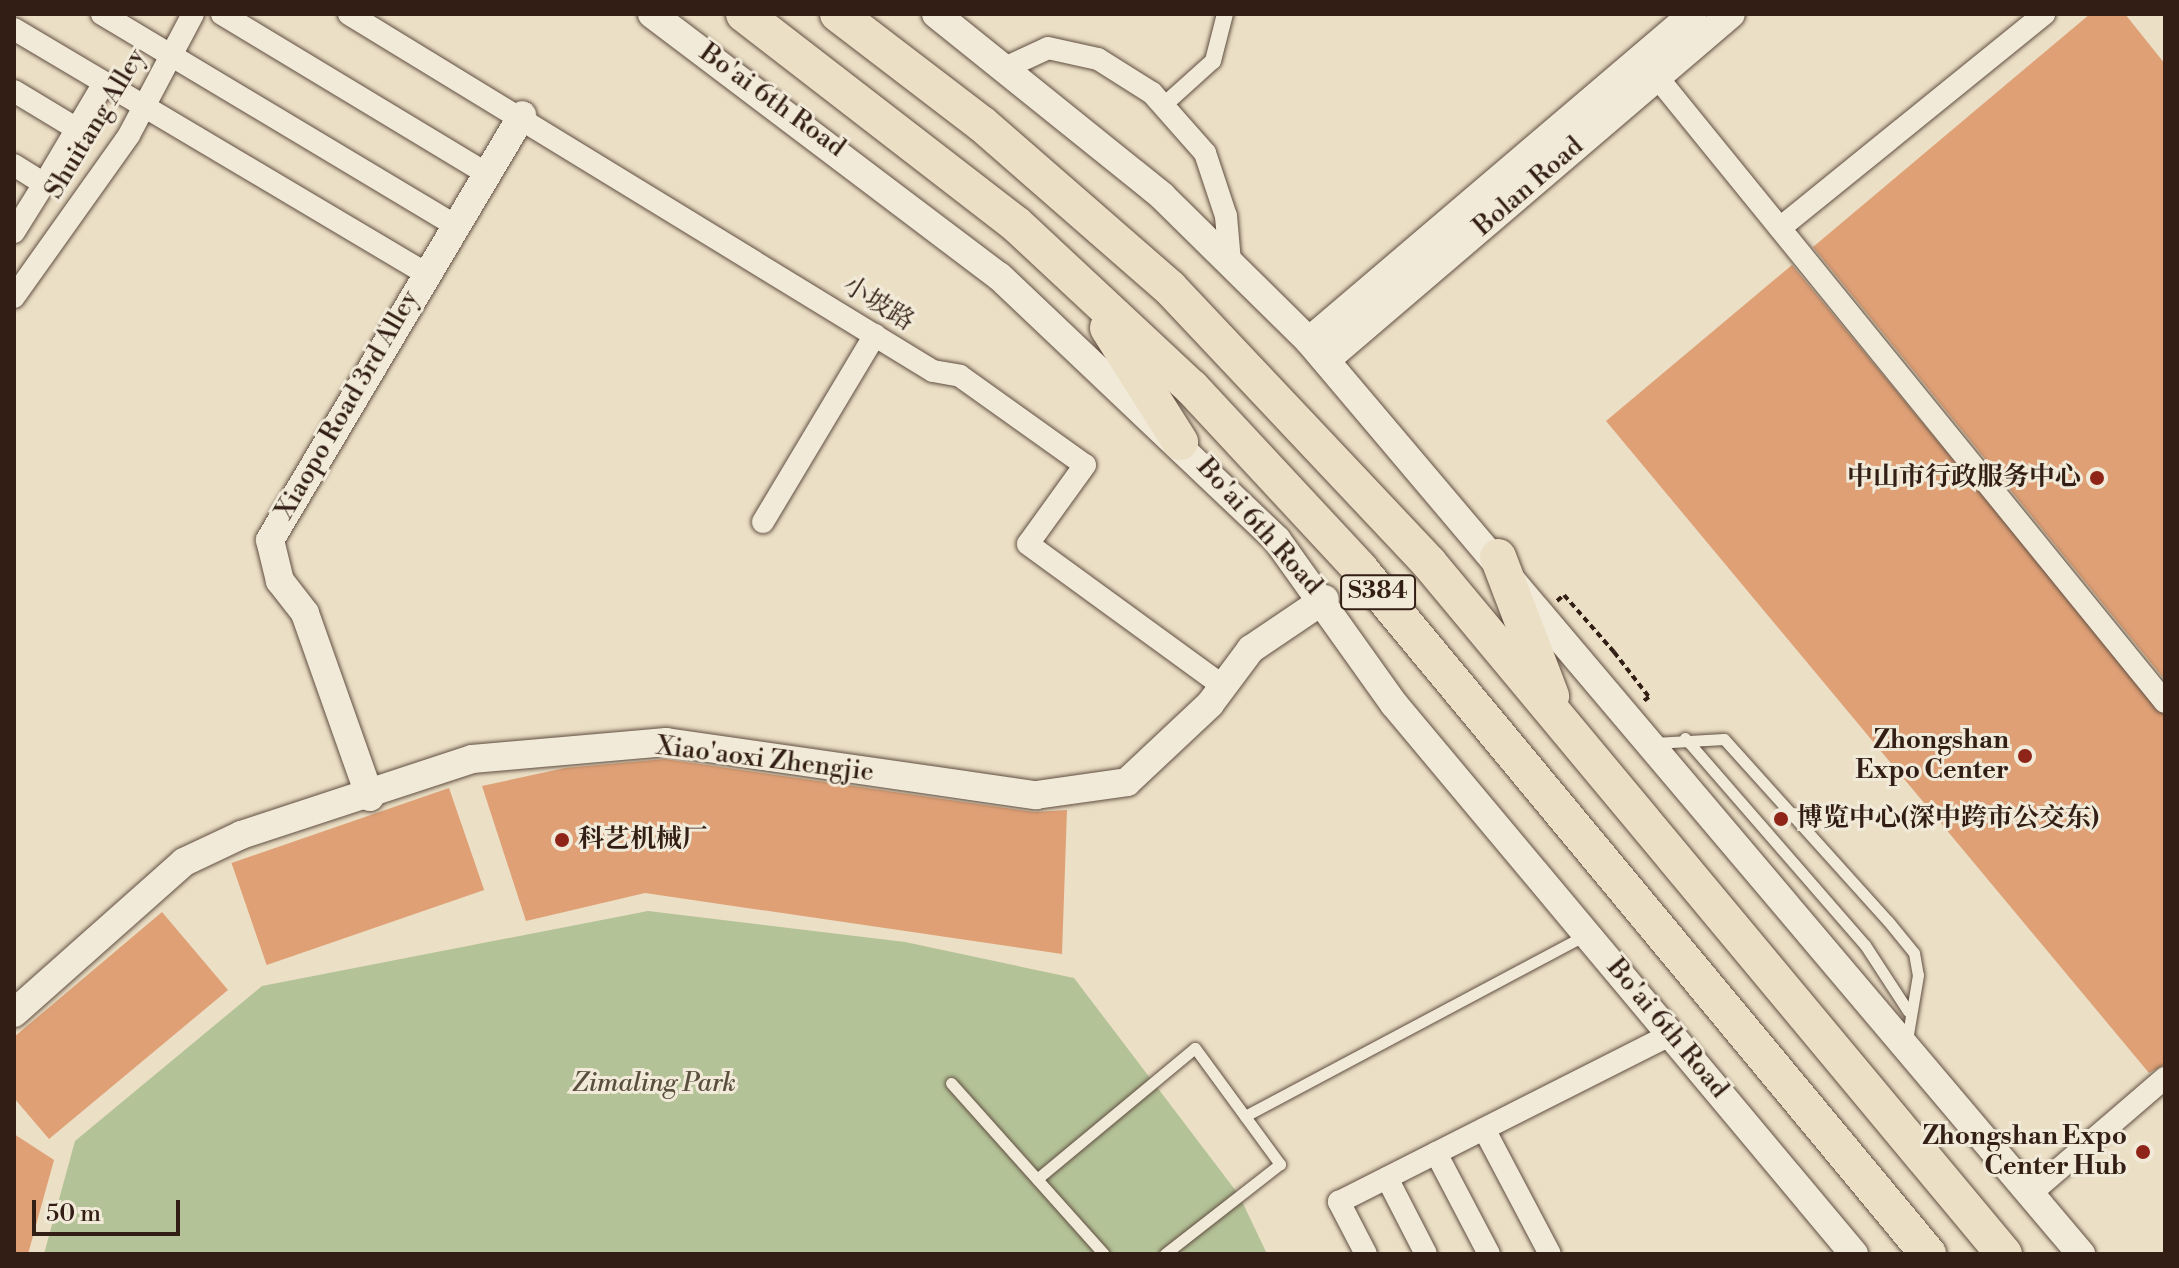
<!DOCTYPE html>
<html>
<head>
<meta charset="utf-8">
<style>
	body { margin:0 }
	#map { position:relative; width:2179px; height:1268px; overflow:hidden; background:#ebdfc5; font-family:"Libre Bodoni","Noto Serif SC",serif }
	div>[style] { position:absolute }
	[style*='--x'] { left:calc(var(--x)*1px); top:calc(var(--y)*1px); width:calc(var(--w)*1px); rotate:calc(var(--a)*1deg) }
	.green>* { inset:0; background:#b4c297 }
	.building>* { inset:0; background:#dfa076; transform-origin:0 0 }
	.path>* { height:4px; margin-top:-2px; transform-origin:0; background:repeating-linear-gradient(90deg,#321e15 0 6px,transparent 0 10px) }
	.roads { filter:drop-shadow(0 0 2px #604e41) drop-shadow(0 0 2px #604e41) }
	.service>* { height:11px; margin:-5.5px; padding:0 5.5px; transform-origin:5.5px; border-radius:5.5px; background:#f2ead9 }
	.pedestrian>* { height:16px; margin:-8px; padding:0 8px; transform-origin:8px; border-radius:8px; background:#f2ead9 }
	.minor>* { height:22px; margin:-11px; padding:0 11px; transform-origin:11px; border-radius:11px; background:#f2ead9 }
	.tertiary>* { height:28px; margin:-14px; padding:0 14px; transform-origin:14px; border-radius:14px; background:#f2ead9 }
	.trunk>* { height:36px; margin:-18px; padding:0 18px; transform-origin:18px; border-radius:18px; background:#ebdfc5 }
	.dots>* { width:22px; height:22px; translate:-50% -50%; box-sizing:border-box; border:4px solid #f2ead9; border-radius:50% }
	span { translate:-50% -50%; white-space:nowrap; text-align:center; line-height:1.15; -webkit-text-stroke:6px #f2ead9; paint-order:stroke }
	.shield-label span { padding:2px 6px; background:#f2ead9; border:2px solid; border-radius:6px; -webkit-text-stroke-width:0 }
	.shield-label { font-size:24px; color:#321e15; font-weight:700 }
	.street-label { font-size:26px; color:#321e15 }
	.poi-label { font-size:26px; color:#321e15; font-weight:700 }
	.right { translate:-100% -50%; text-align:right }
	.left { translate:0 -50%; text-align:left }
	.park-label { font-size:26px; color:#594f3c; font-style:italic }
	.frame { position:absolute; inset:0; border:16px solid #321e15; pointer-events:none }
	.scale { position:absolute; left:32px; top:1200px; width:148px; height:36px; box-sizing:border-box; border:4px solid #321e15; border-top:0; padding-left:10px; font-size:24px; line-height:28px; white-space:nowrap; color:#321e15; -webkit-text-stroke:6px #f2ead9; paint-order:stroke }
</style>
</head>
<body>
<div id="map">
	<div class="green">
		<i style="clip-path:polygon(648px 911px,905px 942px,1074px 978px,1239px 1195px,1267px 1254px,44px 1254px,75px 1141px,262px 986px)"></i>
	</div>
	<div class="building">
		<i style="clip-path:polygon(2090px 14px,2125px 14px,2165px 64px,2165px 680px,1813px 247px)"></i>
		<i style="clip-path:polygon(1792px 265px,2165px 716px,2165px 1064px,2149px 1073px,1606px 421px)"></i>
		<i style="clip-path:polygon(665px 759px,1034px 812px,1067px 810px,1062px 954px,645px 893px,526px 921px,482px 786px,565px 768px)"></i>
		<i style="left:449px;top:788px;width:108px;height:230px;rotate:71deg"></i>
		<i style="clip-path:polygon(162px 912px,228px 990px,49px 1139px,14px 1098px,14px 1037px)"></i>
		<i style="clip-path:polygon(14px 1134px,54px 1160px,28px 1254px,14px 1254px)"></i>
	</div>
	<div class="path">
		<i style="--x:1557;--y:601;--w:9;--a:-41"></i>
		<i style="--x:1564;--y:595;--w:76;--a:48.7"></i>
		<i style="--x:1614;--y:652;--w:57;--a:52.1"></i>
		<i style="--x:1649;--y:697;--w:9;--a:144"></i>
	</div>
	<div class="roads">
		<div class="service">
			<i style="--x:1685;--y:738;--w:274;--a:49"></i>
			<i style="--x:1865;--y:945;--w:79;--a:56.9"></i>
			<i style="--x:1654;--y:743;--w:70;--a:-3.3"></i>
			<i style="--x:1724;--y:739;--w:245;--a:48"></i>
			<i style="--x:1888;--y:921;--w:41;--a:50.9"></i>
			<i style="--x:1914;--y:953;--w:22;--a:80"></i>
			<i style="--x:1918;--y:975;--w:66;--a:99.6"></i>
			<i style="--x:951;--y:1083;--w:229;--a:48.2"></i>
			<i style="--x:1245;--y:1116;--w:387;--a:-28"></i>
			<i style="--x:1037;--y:1179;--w:205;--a:-39.7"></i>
			<i style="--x:1195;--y:1048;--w:144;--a:53.8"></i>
			<i style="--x:1280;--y:1164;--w:146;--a:142"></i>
		</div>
		<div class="pedestrian">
			<i style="--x:1163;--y:106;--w:67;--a:-42"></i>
			<i style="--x:1213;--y:61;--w:49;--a:-75.7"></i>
		</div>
		<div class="minor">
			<i style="--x:102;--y:14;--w:411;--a:30.9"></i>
			<i style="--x:222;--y:14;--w:308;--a:31.1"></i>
			<i style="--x:349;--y:14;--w:684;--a:31.44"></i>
			<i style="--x:933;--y:371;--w:27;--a:10"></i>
			<i style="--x:960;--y:376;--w:153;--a:35.5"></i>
			<i style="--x:1085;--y:465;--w:97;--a:125.8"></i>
			<i style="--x:1028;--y:544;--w:241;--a:36.1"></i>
			<i style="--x:14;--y:29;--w:478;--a:30.7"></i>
			<i style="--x:1005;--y:68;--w:47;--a:-24.9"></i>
			<i style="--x:1048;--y:48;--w:51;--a:12.4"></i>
			<i style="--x:1098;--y:59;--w:64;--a:32.2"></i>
			<i style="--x:1152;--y:93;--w:80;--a:48.5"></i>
			<i style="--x:1205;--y:153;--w:66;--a:71.6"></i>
			<i style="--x:1226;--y:216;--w:46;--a:85"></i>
			<i style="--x:1657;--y:77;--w:805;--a:50.9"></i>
			<i style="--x:14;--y:91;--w:74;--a:31.1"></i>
			<i style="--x:14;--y:165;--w:36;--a:32"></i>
			<i style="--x:44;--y:184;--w:117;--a:-59.3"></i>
			<i style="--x:1780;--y:228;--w:340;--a:-39"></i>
			<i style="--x:14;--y:232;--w:57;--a:-58"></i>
			<i style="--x:14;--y:297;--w:199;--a:-54.6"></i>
			<i style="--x:129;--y:135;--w:137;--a:-62.1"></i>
			<i style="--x:763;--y:522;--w:218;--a:-59.1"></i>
			<i style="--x:1484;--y:1129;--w:141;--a:62.2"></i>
			<i style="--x:1436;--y:1153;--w:114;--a:62.3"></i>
			<i style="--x:1387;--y:1178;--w:85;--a:62.8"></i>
			<i style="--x:2030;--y:1194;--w:178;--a:-40.7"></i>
			<i style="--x:1366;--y:1254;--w:59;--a:-117.4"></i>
			<i style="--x:1339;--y:1202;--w:373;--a:-26.8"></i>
		</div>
		<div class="tertiary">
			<i style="--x:652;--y:14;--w:435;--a:37.1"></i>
			<i style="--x:999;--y:276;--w:383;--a:43.5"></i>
			<i style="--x:1277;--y:540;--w:201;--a:54.5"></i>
			<i style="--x:1394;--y:704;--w:717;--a:50.09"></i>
			<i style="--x:936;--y:14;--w:290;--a:38.8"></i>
			<i style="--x:1162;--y:196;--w:206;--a:44.6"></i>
			<i style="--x:1309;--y:341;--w:1196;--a:49.78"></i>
			<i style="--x:1309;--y:341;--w:504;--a:-40.42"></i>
			<i style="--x:1327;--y:359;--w:531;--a:-40.5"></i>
			<i style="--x:370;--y:797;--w:195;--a:-109.5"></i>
			<i style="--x:305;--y:613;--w:41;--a:-128"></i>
			<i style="--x:280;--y:581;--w:42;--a:-103.7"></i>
			<i style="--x:270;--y:540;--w:494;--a:-59.3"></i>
			<i style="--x:14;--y:1013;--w:227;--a:-41.6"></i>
			<i style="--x:184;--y:862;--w:63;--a:-25.3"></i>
			<i style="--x:241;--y:835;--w:243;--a:-18.2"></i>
			<i style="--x:472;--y:759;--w:195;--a:-5"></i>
			<i style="--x:666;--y:742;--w:374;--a:8.2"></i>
			<i style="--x:1036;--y:795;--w:92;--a:-8.1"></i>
			<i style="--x:1127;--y:782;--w:114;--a:-43.2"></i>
			<i style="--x:1210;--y:704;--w:69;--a:-53.3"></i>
			<i style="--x:1251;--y:649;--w:89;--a:-34"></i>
		</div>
		<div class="trunk">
			<i style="--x:744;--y:14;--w:344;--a:37.7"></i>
			<i style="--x:1016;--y:224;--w:241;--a:43"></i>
			<i style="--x:1192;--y:388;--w:247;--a:47.1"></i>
			<i style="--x:1360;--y:569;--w:890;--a:50.33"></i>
			<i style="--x:838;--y:14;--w:181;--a:37.4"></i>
			<i style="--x:982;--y:124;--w:249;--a:41.1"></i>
			<i style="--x:1170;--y:288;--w:378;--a:46.7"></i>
			<i style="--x:1429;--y:563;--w:899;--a:50.24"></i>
			<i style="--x:1108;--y:328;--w:135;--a:57.7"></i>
			<i style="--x:1498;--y:557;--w:149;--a:69.1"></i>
		</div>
	</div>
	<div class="dots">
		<i style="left:2097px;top:478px;background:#8f2418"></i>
		<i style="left:2025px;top:756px;background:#8f2418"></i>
		<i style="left:1781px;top:819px;background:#8f2418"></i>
		<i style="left:562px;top:840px;background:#8f2418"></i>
		<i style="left:2143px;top:1152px;background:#8f2418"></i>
	</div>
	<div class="shield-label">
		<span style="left:1378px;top:592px">S384</span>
	</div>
	<div class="street-label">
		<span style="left:772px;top:101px;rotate:36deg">Bo'ai 6th Road</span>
		<span style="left:96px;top:124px;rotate:-59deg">Shuitang Alley</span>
		<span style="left:1529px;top:187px;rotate:-41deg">Bolan Road</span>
		<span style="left:878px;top:304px;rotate:32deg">小坡路</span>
		<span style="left:348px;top:405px;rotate:-60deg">Xiaopo Road 3rd Alley</span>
		<span style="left:1259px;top:527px;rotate:48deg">Bo'ai 6th Road</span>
		<span style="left:765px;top:760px;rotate:7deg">Xiao'aoxi Zhengjie</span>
		<span style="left:1667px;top:1029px;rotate:50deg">Bo'ai 6th Road</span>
	</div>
	<div class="poi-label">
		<span class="right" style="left:2081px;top:478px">中山市行政服务中心</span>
		<span class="right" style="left:2009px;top:756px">Zhongshan<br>Expo Center</span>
		<span class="left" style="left:1797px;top:819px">博览中心(深中跨市公交东)</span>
		<span class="left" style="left:578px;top:840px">科艺机械厂</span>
		<span class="right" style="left:2127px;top:1152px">Zhongshan Expo<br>Center Hub</span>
	</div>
	<div class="park-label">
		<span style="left:654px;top:1084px">Zimaling Park</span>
	</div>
	<div class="frame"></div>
	<div class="scale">50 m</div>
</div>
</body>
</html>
